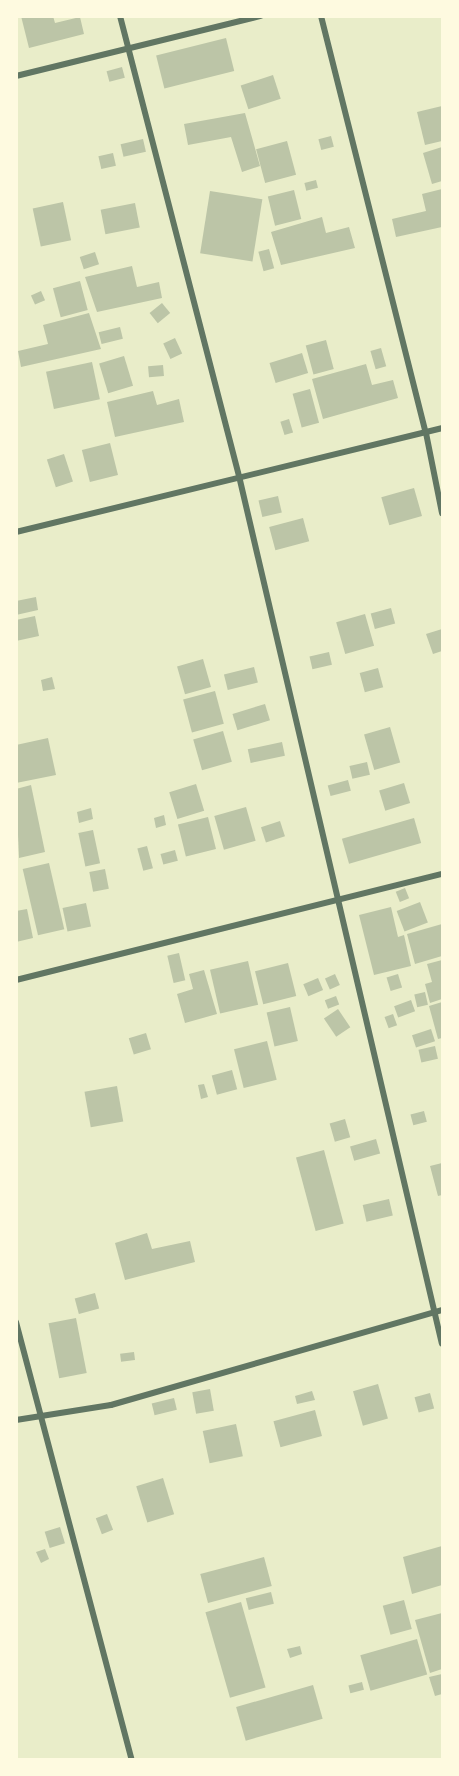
<!DOCTYPE html>
<html>
<head>
<meta charset="utf-8">
<style>
	body { margin:0 }
	#map { position:relative; width:459px; height:1776px; overflow:hidden; background:#e9edc9; font-family:Helvetica,sans-serif }
	div>[style] { position:absolute }
	[style*='--x'] { left:calc(var(--x)*1px); top:calc(var(--y)*1px); width:calc(var(--w)*1px); rotate:calc(var(--a)*1deg) }
	.building>* { inset:0; background:#bcc5a7; transform-origin:0 0 }
	.minor>* { height:6px; margin:-3px; padding:0 3px; transform-origin:3px; border-radius:3px; background:#617663 }
	span { translate:-50% -50%; white-space:nowrap; text-align:center; line-height:1.15; -webkit-text-stroke:4.5px #fefae0; paint-order:stroke }
	.frame { position:absolute; inset:0; border:18px solid #fefae0; pointer-events:none }
</style>
</head>
<body>
<div id="map">
	<div class="building">
		<i style="clip-path:polygon(21px 16px,53px 16px,55px 23px,80px 17px,84px 34px,29px 48px)"></i>
		<i style="left:226px;top:38px;width:34px;height:72px;rotate:76deg"></i>
		<i style="left:122px;top:67px;width:11px;height:16px;rotate:75deg"></i>
		<i style="left:273px;top:75px;width:25px;height:34px;rotate:72deg"></i>
		<i style="clip-path:polygon(442px 106px,442px 141px,425px 145px,417px 112px)"></i>
		<i style="clip-path:polygon(245px 113px,260px 166px,242px 172px,231px 137px,188px 145px,184px 124px)"></i>
		<i style="left:331px;top:136px;width:11px;height:13px;rotate:75deg"></i>
		<i style="left:143px;top:139px;width:13px;height:23px;rotate:77deg"></i>
		<i style="left:287px;top:141px;width:35px;height:32px;rotate:75deg"></i>
		<i style="clip-path:polygon(442px 147px,442px 181px,432px 184px,423px 153px)"></i>
		<i style="left:113px;top:153px;width:13px;height:15px;rotate:77deg"></i>
		<i style="left:316px;top:180px;width:8px;height:12px;rotate:76deg"></i>
		<i style="clip-path:polygon(442px 189px,442px 227px,396px 237px,392px 219px,426px 211px,422px 194px)"></i>
		<i style="left:294px;top:190px;width:30px;height:27px;rotate:76deg"></i>
		<i style="left:210px;top:191px;width:53px;height:63px;rotate:9deg"></i>
		<i style="left:63px;top:202px;width:39px;height:31px;rotate:78deg"></i>
		<i style="left:135px;top:203px;width:25px;height:35px;rotate:79deg"></i>
		<i style="clip-path:polygon(322px 217px,326px 233px,349px 227px,355px 248px,281px 265px,271px 232px)"></i>
		<i style="left:269px;top:249px;width:20px;height:11px;rotate:75deg"></i>
		<i style="left:95px;top:252px;width:13px;height:16px;rotate:72deg"></i>
		<i style="clip-path:polygon(132px 266px,137px 287px,159px 282px,162px 298px,97px 312px,85px 277px)"></i>
		<i style="left:80px;top:281px;width:30px;height:28px;rotate:75deg"></i>
		<i style="left:41px;top:291px;width:10px;height:11px;rotate:66deg"></i>
		<i style="left:162px;top:303px;width:13px;height:16px;rotate:51deg"></i>
		<i style="clip-path:polygon(89px 313px,101px 349px,21px 367px,18px 351px,48px 344px,43px 325px)"></i>
		<i style="left:120px;top:327px;width:12px;height:22px;rotate:76deg"></i>
		<i style="left:175px;top:338px;width:17px;height:13px;rotate:65deg"></i>
		<i style="left:326px;top:340px;width:30px;height:21px;rotate:75deg"></i>
		<i style="left:381px;top:348px;width:19px;height:11px;rotate:74deg"></i>
		<i style="left:302px;top:353px;width:21px;height:34px;rotate:73deg"></i>
		<i style="left:124px;top:356px;width:31px;height:26px;rotate:73deg"></i>
		<i style="left:92px;top:362px;width:38px;height:47px;rotate:78deg"></i>
		<i style="clip-path:polygon(366px 364px,372px 385px,393px 380px,398px 398px,323px 419px,312px 379px)"></i>
		<i style="left:163px;top:365px;width:11px;height:15px;rotate:85deg"></i>
		<i style="left:310px;top:389px;width:35px;height:18px;rotate:75deg"></i>
		<i style="clip-path:polygon(153px 391px,157px 405px,179px 399px,184px 422px,115px 437px,107px 402px)"></i>
		<i style="left:289px;top:419px;width:14px;height:9px;rotate:73deg"></i>
		<i style="left:110px;top:443px;width:33px;height:29px;rotate:76deg"></i>
		<i style="left:64px;top:454px;width:29px;height:18px;rotate:72deg"></i>
		<i style="left:414px;top:488px;width:29px;height:34px;rotate:74deg"></i>
		<i style="left:278px;top:496px;width:17px;height:20px;rotate:77deg"></i>
		<i style="left:303px;top:518px;width:24px;height:35px;rotate:75deg"></i>
		<i style="clip-path:polygon(36px 597px,38px 610px,16px 615px,16px 601px)"></i>
		<i style="left:391px;top:608px;width:16px;height:21px;rotate:75deg"></i>
		<i style="left:365px;top:614px;width:33px;height:30px;rotate:74deg"></i>
		<i style="clip-path:polygon(35px 616px,39px 636px,16px 641px,16px 620px)"></i>
		<i style="clip-path:polygon(442px 629px,442px 651px,433px 654px,426px 634px)"></i>
		<i style="left:329px;top:652px;width:13px;height:20px;rotate:77deg"></i>
		<i style="left:203px;top:659px;width:29px;height:27px;rotate:74deg"></i>
		<i style="left:254px;top:667px;width:16px;height:31px;rotate:76deg"></i>
		<i style="left:378px;top:668px;width:20px;height:19px;rotate:75deg"></i>
		<i style="clip-path:polygon(52px 677px,55px 689px,43px 691px,41px 680px)"></i>
		<i style="left:215px;top:691px;width:34px;height:33px;rotate:75deg"></i>
		<i style="left:265px;top:704px;width:17px;height:34px;rotate:73deg"></i>
		<i style="left:390px;top:727px;width:37px;height:27px;rotate:74deg"></i>
		<i style="left:223px;top:731px;width:32px;height:31px;rotate:74deg"></i>
		<i style="clip-path:polygon(48px 738px,56px 775px,16px 783px,16px 745px)"></i>
		<i style="left:282px;top:742px;width:14px;height:35px;rotate:78deg"></i>
		<i style="left:367px;top:762px;width:13px;height:18px;rotate:77deg"></i>
		<i style="left:348px;top:780px;width:11px;height:21px;rotate:75deg"></i>
		<i style="left:404px;top:783px;width:21px;height:26px;rotate:73deg"></i>
		<i style="left:196px;top:784px;width:28px;height:28px;rotate:73deg"></i>
		<i style="clip-path:polygon(31px 785px,45px 852px,19px 858px,16px 789px)"></i>
		<i style="left:246px;top:807px;width:35px;height:33px;rotate:74deg"></i>
		<i style="clip-path:polygon(91px 808px,93px 819px,79px 823px,77px 812px)"></i>
		<i style="clip-path:polygon(164px 815px,166px 825px,156px 828px,154px 818px)"></i>
		<i style="left:208px;top:817px;width:33px;height:31px;rotate:76deg"></i>
		<i style="left:414px;top:818px;width:26px;height:75px;rotate:74deg"></i>
		<i style="left:280px;top:821px;width:16px;height:20px;rotate:72deg"></i>
		<i style="left:93px;top:830px;width:34px;height:15px;rotate:78deg"></i>
		<i style="left:147px;top:846px;width:23px;height:10px;rotate:75deg"></i>
		<i style="left:175px;top:850px;width:11px;height:15px;rotate:75deg"></i>
		<i style="left:49px;top:863px;width:68px;height:27px;rotate:77deg"></i>
		<i style="left:105px;top:869px;width:20px;height:16px;rotate:79deg"></i>
		<i style="left:405px;top:888px;width:11px;height:10px;rotate:68deg"></i>
		<i style="left:420px;top:902px;width:22px;height:25px;rotate:69deg"></i>
		<i style="left:86px;top:903px;width:24px;height:24px;rotate:78deg"></i>
		<i style="clip-path:polygon(391px 907px,398px 937px,404px 935px,411px 966px,374px 975px,359px 915px)"></i>
		<i style="clip-path:polygon(27px 909px,33px 938px,16px 942px,16px 911px)"></i>
		<i style="clip-path:polygon(442px 924px,442px 956px,415px 964px,407px 934px)"></i>
		<i style="left:179px;top:953px;width:28px;height:12px;rotate:77deg"></i>
		<i style="clip-path:polygon(442px 960px,442px 999px,430px 1003px,425px 984px,432px 982px,427px 964px)"></i>
		<i style="left:248px;top:961px;width:45px;height:39px;rotate:77deg"></i>
		<i style="left:288px;top:963px;width:34px;height:34px;rotate:76deg"></i>
		<i style="clip-path:polygon(204px 970px,217px 1014px,185px 1023px,177px 994px,193px 989px,189px 974px)"></i>
		<i style="left:335px;top:974px;width:12px;height:11px;rotate:66deg"></i>
		<i style="left:398px;top:974px;width:14px;height:12px;rotate:73deg"></i>
		<i style="left:318px;top:978px;width:13px;height:16px;rotate:67deg"></i>
		<i style="left:425px;top:992px;width:13px;height:11px;rotate:77deg"></i>
		<i style="left:336px;top:996px;width:9px;height:12px;rotate:69deg"></i>
		<i style="left:411px;top:1000px;width:12px;height:18px;rotate:70deg"></i>
		<i style="clip-path:polygon(442px 1002px,442px 1038px,438px 1039px,429px 1006px)"></i>
		<i style="left:290px;top:1007px;width:35px;height:24px;rotate:77deg"></i>
		<i style="left:338px;top:1009px;width:22px;height:17px;rotate:56deg"></i>
		<i style="left:393px;top:1014px;width:12px;height:9px;rotate:70deg"></i>
		<i style="left:431px;top:1029px;width:13px;height:20px;rotate:72deg"></i>
		<i style="left:146px;top:1033px;width:17px;height:18px;rotate:73deg"></i>
		<i style="left:267px;top:1041px;width:40px;height:34px;rotate:76deg"></i>
		<i style="left:435px;top:1046px;width:13px;height:17px;rotate:77deg"></i>
		<i style="left:232px;top:1070px;width:20px;height:21px;rotate:75deg"></i>
		<i style="clip-path:polygon(204px 1084px,208px 1097px,201px 1099px,198px 1085px)"></i>
		<i style="left:117px;top:1086px;width:36px;height:33px;rotate:80deg"></i>
		<i style="left:424px;top:1111px;width:11px;height:14px;rotate:75deg"></i>
		<i style="left:345px;top:1119px;width:19px;height:16px;rotate:74deg"></i>
		<i style="left:376px;top:1139px;width:15px;height:27px;rotate:74deg"></i>
		<i style="left:324px;top:1150px;width:76px;height:29px;rotate:75deg"></i>
		<i style="clip-path:polygon(442px 1163px,442px 1195px,438px 1196px,430px 1166px)"></i>
		<i style="left:389px;top:1199px;width:17px;height:27px;rotate:77deg"></i>
		<i style="clip-path:polygon(147px 1233px,152px 1249px,190px 1241px,195px 1262px,125px 1280px,115px 1243px)"></i>
		<i style="left:95px;top:1293px;width:16px;height:21px;rotate:75deg"></i>
		<i style="left:76px;top:1318px;width:56px;height:28px;rotate:79deg"></i>
		<i style="left:134px;top:1352px;width:8px;height:14px;rotate:83deg"></i>
		<i style="left:378px;top:1384px;width:36px;height:26px;rotate:74deg"></i>
		<i style="left:210px;top:1389px;width:22px;height:18px;rotate:80deg"></i>
		<i style="clip-path:polygon(312px 1391px,315px 1400px,297px 1404px,295px 1396px)"></i>
		<i style="left:430px;top:1393px;width:16px;height:16px;rotate:75deg"></i>
		<i style="left:174px;top:1398px;width:12px;height:23px;rotate:76deg"></i>
		<i style="left:315px;top:1410px;width:27px;height:43px;rotate:75deg"></i>
		<i style="left:236px;top:1424px;width:33px;height:34px;rotate:78deg"></i>
		<i style="left:163px;top:1478px;width:38px;height:28px;rotate:73deg"></i>
		<i style="left:107px;top:1514px;width:17px;height:12px;rotate:69deg"></i>
		<i style="left:60px;top:1527px;width:17px;height:16px;rotate:73deg"></i>
		<i style="clip-path:polygon(442px 1546px,442px 1585px,412px 1594px,403px 1557px)"></i>
		<i style="clip-path:polygon(45px 1549px,49px 1559px,41px 1563px,36px 1552px)"></i>
		<i style="left:264px;top:1557px;width:30px;height:66px;rotate:75deg"></i>
		<i style="left:271px;top:1592px;width:12px;height:26px;rotate:76deg"></i>
		<i style="left:404px;top:1600px;width:30px;height:22px;rotate:75deg"></i>
		<i style="left:241px;top:1602px;width:89px;height:37px;rotate:74deg"></i>
		<i style="clip-path:polygon(442px 1613px,442px 1669px,430px 1673px,415px 1620px)"></i>
		<i style="left:417px;top:1639px;width:37px;height:59px;rotate:74deg"></i>
		<i style="clip-path:polygon(300px 1646px,302px 1654px,290px 1658px,287px 1649px)"></i>
		<i style="clip-path:polygon(442px 1674px,442px 1694px,435px 1696px,429px 1677px)"></i>
		<i style="left:362px;top:1682px;width:8px;height:14px;rotate:76deg"></i>
		<i style="left:313px;top:1685px;width:35px;height:80px;rotate:74deg"></i>
	</div>
	<div class="minor">
		<i style="--x:120;--y:16;--w:475;--a:75.5"></i>
		<i style="--x:239;--y:476;--w:891;--a:76.84"></i>
		<i style="--x:321;--y:16;--w:430;--a:75.9"></i>
		<i style="--x:426;--y:433;--w:82;--a:78.7"></i>
		<i style="--x:16;--y:76;--w:252;--a:-13.8"></i>
		<i style="--x:16;--y:532;--w:439;--a:-13.7"></i>
		<i style="--x:16;--y:980;--w:439;--a:-14"></i>
		<i style="--x:16;--y:1322;--w:453;--a:75.2"></i>
		<i style="--x:16;--y:1420;--w:96;--a:-9"></i>
		<i style="--x:111;--y:1405;--w:344;--a:-16"></i>
	</div>
	<div class="frame"></div>
</div>
</body>
</html>
